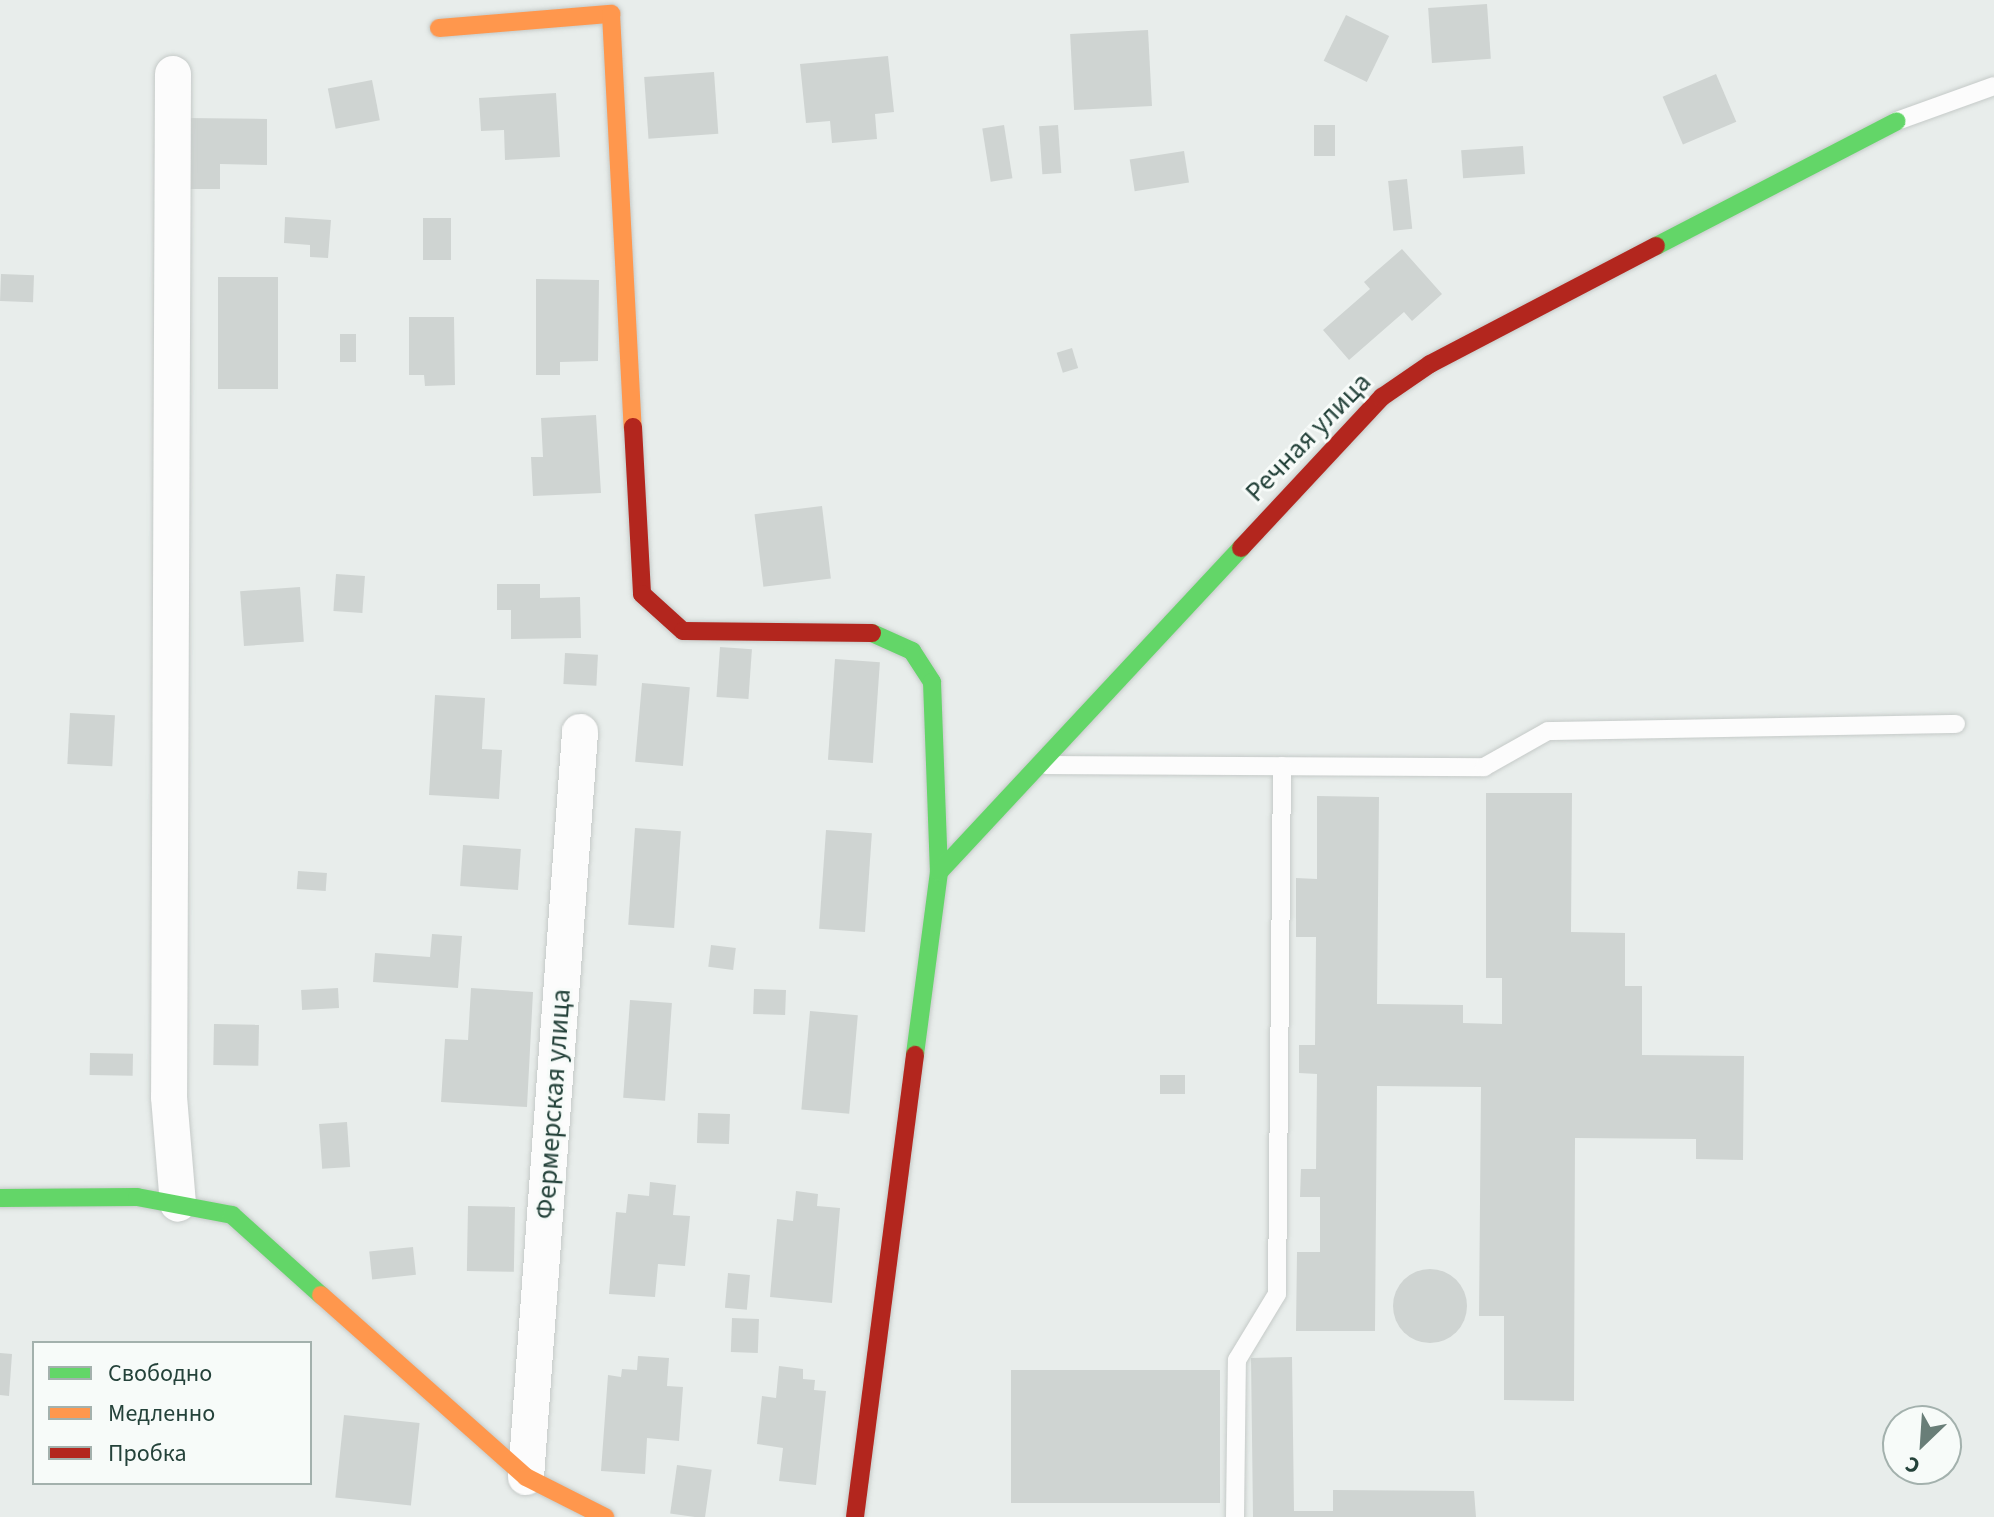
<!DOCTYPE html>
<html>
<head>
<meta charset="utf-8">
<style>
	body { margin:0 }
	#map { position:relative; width:1994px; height:1517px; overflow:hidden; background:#e8edeb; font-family:"Source Sans 3",sans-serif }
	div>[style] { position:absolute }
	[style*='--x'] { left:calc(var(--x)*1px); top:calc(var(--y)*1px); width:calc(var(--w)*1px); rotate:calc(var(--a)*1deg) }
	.building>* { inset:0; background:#cfd4d2; transform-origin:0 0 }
	.round { border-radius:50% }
	.roads { filter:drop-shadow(0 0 2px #c5cac8) drop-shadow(0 0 2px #c5cac8) }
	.lane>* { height:18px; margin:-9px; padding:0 9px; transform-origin:9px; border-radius:9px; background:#fcfcfc }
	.street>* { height:36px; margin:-18px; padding:0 18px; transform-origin:18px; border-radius:18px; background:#fcfcfc }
	.fast>* { height:18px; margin:-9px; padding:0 9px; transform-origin:9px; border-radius:9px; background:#63d668 }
	.slow>* { height:18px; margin:-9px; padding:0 9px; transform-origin:9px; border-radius:9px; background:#ff974d }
	.jam>* { height:18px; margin:-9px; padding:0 9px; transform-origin:9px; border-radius:9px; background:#b3261e }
	span { translate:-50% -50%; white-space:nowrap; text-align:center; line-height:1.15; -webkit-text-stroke:6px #f7fbf9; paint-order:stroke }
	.street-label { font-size:28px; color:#24423a }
	.legend { position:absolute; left:32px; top:1341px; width:280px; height:144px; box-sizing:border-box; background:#f7fbf9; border:2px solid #a3b1ad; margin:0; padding:10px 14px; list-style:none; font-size:24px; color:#24423a }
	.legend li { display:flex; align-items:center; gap:16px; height:40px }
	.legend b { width:40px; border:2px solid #a3b1ad }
	.north { position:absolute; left:1882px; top:1405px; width:80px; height:80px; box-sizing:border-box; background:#f7fbf9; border:2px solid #a3b1ad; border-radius:50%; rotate:205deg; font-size:22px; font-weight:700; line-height:32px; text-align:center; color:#24423a }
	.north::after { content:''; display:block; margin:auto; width:28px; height:36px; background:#697e78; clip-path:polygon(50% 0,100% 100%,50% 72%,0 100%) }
</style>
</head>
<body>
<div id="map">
	<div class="building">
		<i style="left:1487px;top:4px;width:55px;height:59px;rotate:86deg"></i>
		<i style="left:1346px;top:15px;width:48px;height:51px;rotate:26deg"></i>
		<i style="left:1148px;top:30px;width:76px;height:78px;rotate:87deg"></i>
		<i style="clip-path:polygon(888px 56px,894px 112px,875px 114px,877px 139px,832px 143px,830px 121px,806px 123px,800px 64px)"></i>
		<i style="left:714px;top:72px;width:62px;height:70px;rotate:86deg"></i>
		<i style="left:1716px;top:74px;width:52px;height:58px;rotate:67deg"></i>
		<i style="left:372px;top:80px;width:41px;height:45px;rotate:79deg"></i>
		<i style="clip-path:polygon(556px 93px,560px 157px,505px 160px,504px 130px,481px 131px,479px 98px)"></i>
		<i style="clip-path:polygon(185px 118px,267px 119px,267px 165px,220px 164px,220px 189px,184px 189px)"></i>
		<i style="left:1004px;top:125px;width:54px;height:22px;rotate:81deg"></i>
		<i style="left:1058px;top:125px;width:48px;height:19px;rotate:86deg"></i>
		<i style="left:1314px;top:125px;width:21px;height:31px"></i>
		<i style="left:1523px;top:146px;width:28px;height:62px;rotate:86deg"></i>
		<i style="left:1184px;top:151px;width:32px;height:55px;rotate:81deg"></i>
		<i style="left:1407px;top:179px;width:50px;height:19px;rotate:84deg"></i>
		<i style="clip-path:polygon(285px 217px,331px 220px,328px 258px,310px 257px,310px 245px,284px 243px)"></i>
		<i style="left:451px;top:218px;width:42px;height:28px;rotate:90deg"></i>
		<i style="clip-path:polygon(1402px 249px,1442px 294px,1412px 321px,1404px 312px,1349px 360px,1323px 330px,1370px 289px,1364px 282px)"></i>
		<i style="left:1px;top:274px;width:33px;height:27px;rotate:2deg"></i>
		<i style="left:218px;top:277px;width:60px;height:112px"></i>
		<i style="clip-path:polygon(536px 279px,599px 280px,598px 361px,560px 362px,560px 375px,536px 375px)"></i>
		<i style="clip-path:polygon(409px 317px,454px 317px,455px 385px,425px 386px,424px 375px,409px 375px)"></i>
		<i style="left:340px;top:334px;width:16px;height:28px"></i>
		<i style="left:1072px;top:348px;width:21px;height:16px;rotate:73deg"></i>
		<i style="clip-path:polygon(596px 415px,601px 493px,533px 496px,531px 457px,543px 457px,541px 418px)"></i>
		<i style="left:822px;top:506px;width:73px;height:68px;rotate:83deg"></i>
		<i style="left:336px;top:574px;width:29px;height:37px;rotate:4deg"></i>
		<i style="clip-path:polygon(497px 584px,540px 584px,540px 598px,580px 597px,581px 638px,511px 639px,511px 610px,497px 610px)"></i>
		<i style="left:300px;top:587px;width:55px;height:60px;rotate:86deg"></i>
		<i style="left:720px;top:647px;width:32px;height:50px;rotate:4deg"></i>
		<i style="left:565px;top:653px;width:33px;height:31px;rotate:3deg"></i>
		<i style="left:835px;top:659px;width:45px;height:101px;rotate:4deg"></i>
		<i style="left:642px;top:683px;width:48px;height:79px;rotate:5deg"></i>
		<i style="clip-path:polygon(435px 695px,485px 698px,482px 749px,502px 750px,499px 799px,429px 795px)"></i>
		<i style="left:70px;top:713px;width:45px;height:51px;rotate:3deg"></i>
		<i style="clip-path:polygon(1486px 793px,1572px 793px,1571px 932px,1625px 933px,1625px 986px,1642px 986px,1642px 1055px,1744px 1056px,1743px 1160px,1696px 1159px,1696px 1139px,1575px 1138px,1574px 1401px,1504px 1400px,1504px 1316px,1479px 1316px,1481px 1087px,1377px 1086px,1375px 1331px,1296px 1331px,1297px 1252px,1320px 1252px,1320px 1197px,1300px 1197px,1301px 1169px,1316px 1169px,1317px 1074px,1299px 1073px,1299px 1045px,1315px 1045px,1316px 937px,1296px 937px,1296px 878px,1317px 879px,1317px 796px,1379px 797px,1377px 1004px,1463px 1005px,1463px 1023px,1502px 1024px,1502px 978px,1486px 978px)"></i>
		<i style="left:635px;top:828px;width:46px;height:97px;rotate:4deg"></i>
		<i style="left:826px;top:830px;width:46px;height:99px;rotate:4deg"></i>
		<i style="left:463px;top:845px;width:58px;height:41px;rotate:4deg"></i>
		<i style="left:298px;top:871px;width:29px;height:18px;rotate:4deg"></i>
		<i style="clip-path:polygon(432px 934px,462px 936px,458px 988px,373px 982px,375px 953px,430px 957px)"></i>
		<i style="left:711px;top:945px;width:25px;height:22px;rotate:7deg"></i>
		<i style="left:338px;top:988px;width:20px;height:37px;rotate:87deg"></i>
		<i style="clip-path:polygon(471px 988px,533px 992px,527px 1107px,441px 1102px,445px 1039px,468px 1040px)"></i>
		<i style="left:754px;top:989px;width:32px;height:25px;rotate:2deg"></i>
		<i style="left:630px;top:1000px;width:42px;height:98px;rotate:4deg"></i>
		<i style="left:810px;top:1011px;width:48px;height:99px;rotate:5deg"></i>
		<i style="left:214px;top:1024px;width:45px;height:41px;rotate:1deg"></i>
		<i style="left:90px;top:1053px;width:43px;height:22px;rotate:1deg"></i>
		<i style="left:1160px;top:1075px;width:25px;height:19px"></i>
		<i style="left:698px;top:1113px;width:32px;height:30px;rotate:2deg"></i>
		<i style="left:347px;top:1122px;width:45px;height:28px;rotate:86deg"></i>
		<i style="clip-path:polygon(650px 1182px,676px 1185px,673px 1215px,690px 1216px,685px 1266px,658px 1264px,655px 1297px,609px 1294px,616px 1212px,626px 1213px,628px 1194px,649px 1196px)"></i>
		<i style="clip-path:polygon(796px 1191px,818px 1194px,817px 1206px,840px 1208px,832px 1303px,770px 1297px,777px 1219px,793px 1221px)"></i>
		<i style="left:468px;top:1206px;width:47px;height:65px;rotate:1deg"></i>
		<i style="left:413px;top:1247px;width:28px;height:44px;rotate:84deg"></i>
		<i class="round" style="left:1393px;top:1269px;width:74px;height:74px"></i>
		<i style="left:728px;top:1273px;width:22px;height:35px;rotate:5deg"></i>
		<i style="left:732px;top:1318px;width:27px;height:34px;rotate:2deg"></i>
		<i style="clip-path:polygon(0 1353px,12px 1354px,9px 1396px,0 1395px)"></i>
		<i style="clip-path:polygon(638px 1356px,669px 1358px,667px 1386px,683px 1387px,679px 1441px,647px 1438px,645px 1474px,601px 1471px,608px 1375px,621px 1377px,622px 1369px,637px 1370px)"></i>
		<i style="clip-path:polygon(1292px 1357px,1294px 1511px,1333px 1511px,1333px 1490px,1474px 1491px,1476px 1517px,1253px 1517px,1251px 1358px)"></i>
		<i style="clip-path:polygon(779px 1366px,803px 1369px,803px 1379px,815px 1380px,814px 1390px,826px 1391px,816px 1485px,779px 1481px,783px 1448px,757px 1444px,762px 1396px,776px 1398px)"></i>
		<i style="left:1011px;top:1370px;width:209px;height:133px"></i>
		<i style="left:344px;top:1415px;width:76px;height:83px;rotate:6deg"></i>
		<i style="left:677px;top:1465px;width:35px;height:49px;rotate:8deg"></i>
	</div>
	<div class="roads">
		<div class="lane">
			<i style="--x:1897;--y:121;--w:103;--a:-19.8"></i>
			<i style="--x:1046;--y:765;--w:438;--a:0.3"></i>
			<i style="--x:1484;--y:767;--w:73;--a:-29.4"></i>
			<i style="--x:1548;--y:731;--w:408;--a:-1"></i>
			<i style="--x:1235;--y:1517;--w:157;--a:-89.3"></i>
			<i style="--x:1237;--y:1360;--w:77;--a:-58.8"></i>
			<i style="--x:1277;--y:1294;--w:528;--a:-89.46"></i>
		</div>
		<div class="street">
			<i style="--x:173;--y:74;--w:1023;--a:90.22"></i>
			<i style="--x:169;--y:1097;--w:107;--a:85.2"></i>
			<i style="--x:526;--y:1477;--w:747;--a:-85.85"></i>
		</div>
		<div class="fast">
			<i style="--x:1656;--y:246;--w:271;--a:-27.4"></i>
			<i style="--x:872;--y:633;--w:44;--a:24.2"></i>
			<i style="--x:912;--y:651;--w:37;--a:57"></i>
			<i style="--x:932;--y:682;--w:190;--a:87.9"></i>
			<i style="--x:939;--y:872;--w:185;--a:97.5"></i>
			<i style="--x:939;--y:872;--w:443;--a:-47"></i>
			<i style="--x:0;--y:1198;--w:137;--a:-0.4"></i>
			<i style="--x:137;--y:1197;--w:97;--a:10.7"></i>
			<i style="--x:232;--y:1215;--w:120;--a:42"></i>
		</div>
		<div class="slow">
			<i style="--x:439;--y:28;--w:173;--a:-4.7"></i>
			<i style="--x:611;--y:14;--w:414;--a:87"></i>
			<i style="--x:321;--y:1295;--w:274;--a:41.6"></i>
			<i style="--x:526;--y:1477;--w:89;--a:26.9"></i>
		</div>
		<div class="jam">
			<i style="--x:633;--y:427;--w:167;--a:86.9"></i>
			<i style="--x:642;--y:594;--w:55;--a:42.1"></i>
			<i style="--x:683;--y:631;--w:189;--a:0.6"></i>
			<i style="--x:1241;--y:548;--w:207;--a:-47"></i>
			<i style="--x:1382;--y:397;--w:58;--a:-34.5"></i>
			<i style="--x:1430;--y:364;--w:255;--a:-27.6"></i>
			<i style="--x:855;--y:1517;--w:466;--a:-82.6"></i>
		</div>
	</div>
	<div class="street-label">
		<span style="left:1308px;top:437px;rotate:-46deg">Речная улица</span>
		<span style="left:553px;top:1104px;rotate:-86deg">Фермерская улица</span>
	</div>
	<ul class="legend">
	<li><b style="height:10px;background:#63d668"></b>Свободно</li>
	<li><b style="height:10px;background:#ff974d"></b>Медленно</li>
	<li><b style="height:10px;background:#b3261e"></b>Пробка</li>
	</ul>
	<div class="north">С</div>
</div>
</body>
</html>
